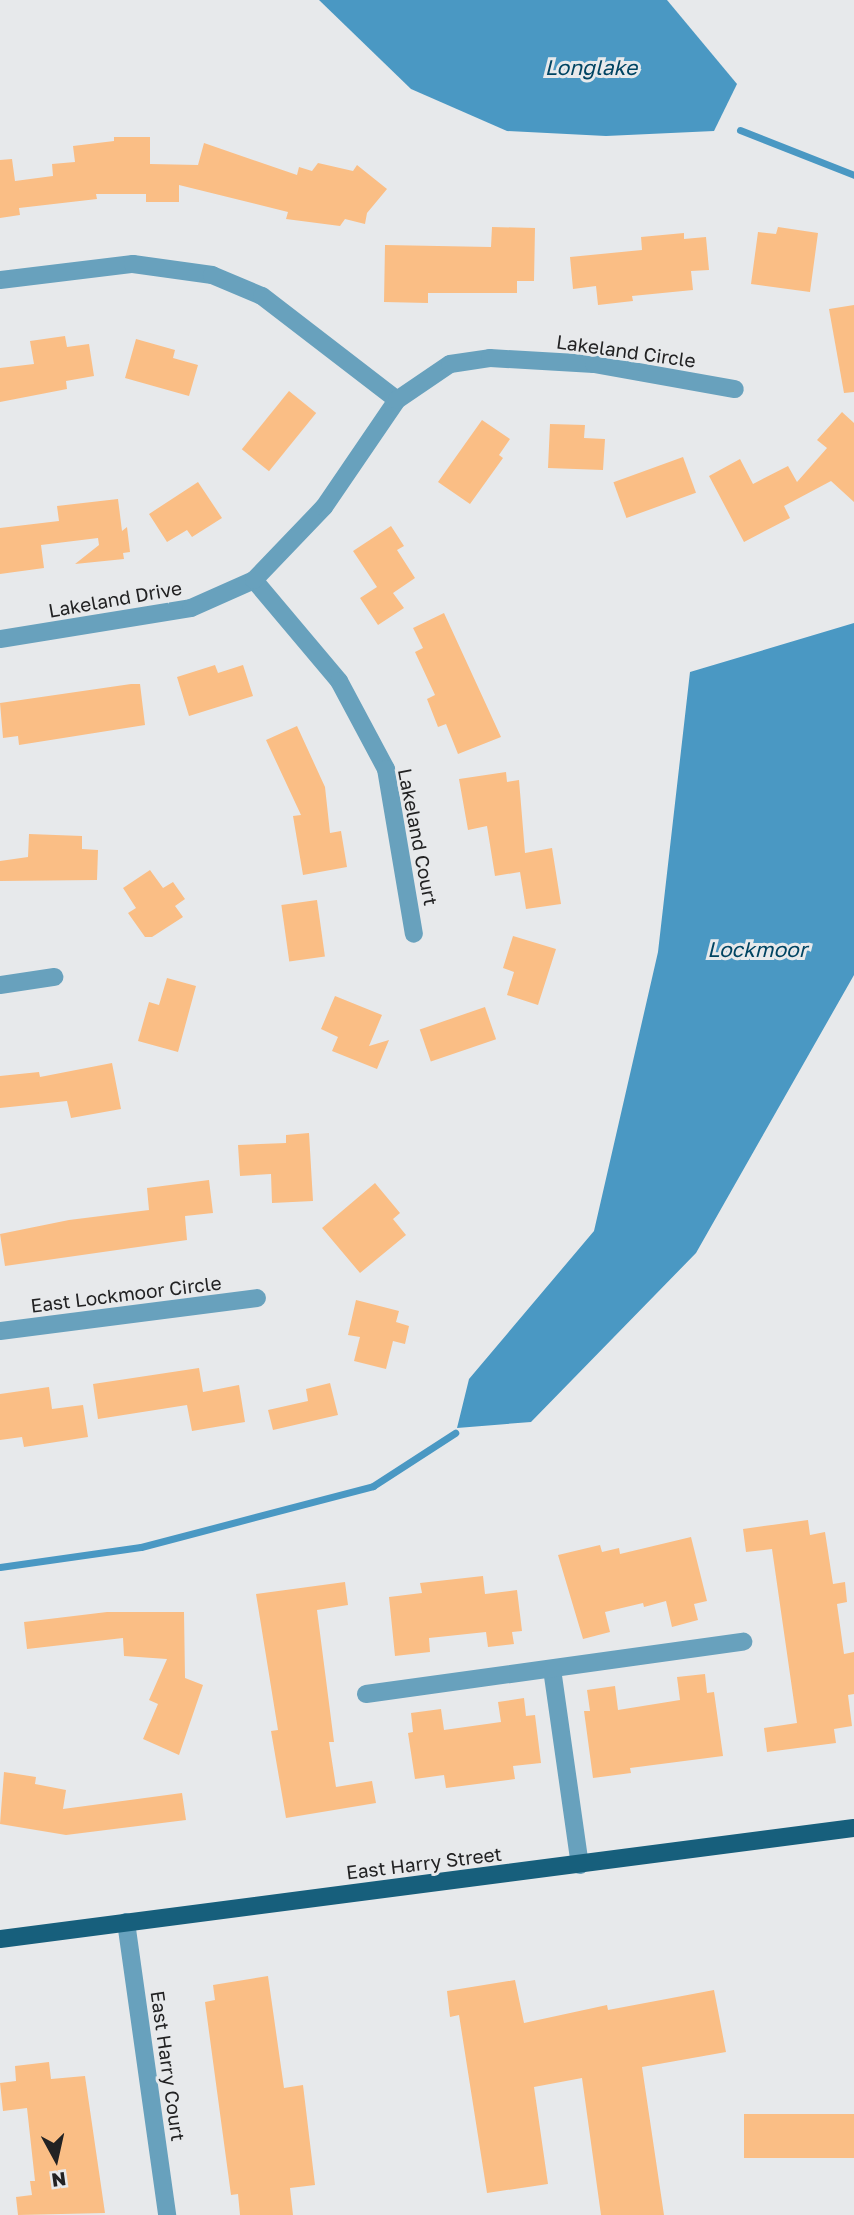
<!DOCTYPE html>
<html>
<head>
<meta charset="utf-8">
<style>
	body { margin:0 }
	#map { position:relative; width:854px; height:2215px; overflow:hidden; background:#e7e9eb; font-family:"Golos Text",sans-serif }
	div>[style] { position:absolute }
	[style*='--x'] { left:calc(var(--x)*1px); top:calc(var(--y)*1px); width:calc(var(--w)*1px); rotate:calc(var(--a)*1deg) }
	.water>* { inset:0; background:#4a98c3 }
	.stream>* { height:7px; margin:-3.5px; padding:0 3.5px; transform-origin:3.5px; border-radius:3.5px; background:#4a98c3 }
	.building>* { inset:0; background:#fabe85; transform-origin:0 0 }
	.minor>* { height:18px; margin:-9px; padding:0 9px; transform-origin:9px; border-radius:9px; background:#68a1bd }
	.major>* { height:18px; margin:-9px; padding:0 9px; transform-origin:9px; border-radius:9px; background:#175f7c }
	span { translate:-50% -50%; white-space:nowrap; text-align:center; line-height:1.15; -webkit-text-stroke:6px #e7e9eb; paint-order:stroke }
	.street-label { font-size:19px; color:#222223 }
	.water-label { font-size:21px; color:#004462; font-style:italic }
	.north { position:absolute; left:21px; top:2124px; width:70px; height:70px; -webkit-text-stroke:5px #e7e9eb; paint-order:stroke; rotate:172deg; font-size:19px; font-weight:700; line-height:28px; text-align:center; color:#222223 }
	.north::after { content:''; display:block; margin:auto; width:24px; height:32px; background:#222223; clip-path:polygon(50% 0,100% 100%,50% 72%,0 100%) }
</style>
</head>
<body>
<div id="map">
	<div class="water">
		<i style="clip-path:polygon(319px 0,667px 0,737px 84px,714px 131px,606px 136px,507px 131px,411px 89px)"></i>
		<i style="clip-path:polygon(854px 623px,854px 975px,696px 1253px,531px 1422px,457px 1428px,469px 1379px,594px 1231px,658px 952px,690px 672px)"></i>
	</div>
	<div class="stream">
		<i style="--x:740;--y:130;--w:123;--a:21.5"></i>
		<i style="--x:0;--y:1567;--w:142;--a:-8.1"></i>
		<i style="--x:141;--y:1547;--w:240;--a:-14.7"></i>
		<i style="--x:373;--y:1486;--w:98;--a:-32.9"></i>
	</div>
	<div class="building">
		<i style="clip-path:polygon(114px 137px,150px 137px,150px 164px,198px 165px,204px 143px,297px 175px,299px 167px,312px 171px,318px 163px,353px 171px,357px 165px,387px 189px,367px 213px,365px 224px,345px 219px,340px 226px,286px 219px,288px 212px,179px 185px,179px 202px,146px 202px,146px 194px,96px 194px,97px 199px,19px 208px,20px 215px,0 218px,0 160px,12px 159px,15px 181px,53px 176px,52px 164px,75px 162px,73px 146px,114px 141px)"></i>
		<i style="clip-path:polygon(492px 227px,535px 228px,534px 281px,517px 281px,517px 293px,428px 293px,428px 303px,384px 302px,385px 245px,491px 247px)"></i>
		<i style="clip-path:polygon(778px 227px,818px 233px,810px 292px,751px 284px,758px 232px,776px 234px)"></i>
		<i style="clip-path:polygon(684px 233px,684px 239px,706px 237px,709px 270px,691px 271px,693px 290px,632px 296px,633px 301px,598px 305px,596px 286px,573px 289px,570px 257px,642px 250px,641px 237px)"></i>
		<i style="clip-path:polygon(854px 305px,854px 392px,844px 393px,829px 309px)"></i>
		<i style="clip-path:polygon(65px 336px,67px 347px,89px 344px,94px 376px,66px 381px,67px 389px,0 402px,0 368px,34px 364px,30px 341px)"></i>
		<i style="clip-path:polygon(136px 339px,175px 350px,173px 358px,198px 365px,189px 396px,125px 378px)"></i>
		<i style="left:289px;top:391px;width:35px;height:75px;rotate:39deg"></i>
		<i style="clip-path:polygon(842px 412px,854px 423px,854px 502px,831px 481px,784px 506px,790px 518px,744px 542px,709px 476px,740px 459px,753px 484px,788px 466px,797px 482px,827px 448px,817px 440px)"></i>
		<i style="clip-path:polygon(482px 420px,510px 439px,499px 455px,503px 458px,470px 504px,438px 482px)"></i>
		<i style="clip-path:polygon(550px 424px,585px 425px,584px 438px,605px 439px,603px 470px,548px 468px)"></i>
		<i style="left:683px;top:457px;width:38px;height:74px;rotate:70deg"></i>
		<i style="clip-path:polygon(198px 482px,222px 518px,192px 537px,187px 530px,167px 542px,149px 514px)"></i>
		<i style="clip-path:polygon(118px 499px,122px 531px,127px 527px,130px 552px,123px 553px,124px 559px,75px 564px,99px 545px,98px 538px,41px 545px,44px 568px,0 574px,0 528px,59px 521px,57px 506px)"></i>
		<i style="clip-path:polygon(391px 526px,404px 546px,397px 550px,415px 578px,393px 593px,404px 608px,378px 625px,360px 598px,377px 587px,353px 551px)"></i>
		<i style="clip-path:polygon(444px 613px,501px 737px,458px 754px,446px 724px,438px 727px,427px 699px,435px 695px,415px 652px,423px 648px,413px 628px)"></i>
		<i style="clip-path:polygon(215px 665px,218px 673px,243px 665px,253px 696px,189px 716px,177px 677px)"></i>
		<i style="clip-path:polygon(131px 684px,140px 684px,145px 725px,19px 745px,18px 736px,3px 738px,0 703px)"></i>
		<i style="clip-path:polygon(297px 726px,325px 787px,330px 833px,341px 831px,347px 867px,303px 875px,293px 816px,301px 815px,266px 740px)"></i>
		<i style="clip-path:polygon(506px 772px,507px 782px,519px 780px,525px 853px,552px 848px,561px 904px,526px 909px,520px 872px,495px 876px,487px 826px,468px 830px,459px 779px)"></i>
		<i style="clip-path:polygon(29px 834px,82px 836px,82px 849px,98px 850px,97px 880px,0 881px,0 861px,28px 857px)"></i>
		<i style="clip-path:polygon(150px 870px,163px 888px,173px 882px,185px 899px,175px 906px,183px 917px,152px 937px,145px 937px,128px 913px,136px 908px,123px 888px)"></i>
		<i style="left:317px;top:900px;width:57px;height:36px;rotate:82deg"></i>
		<i style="clip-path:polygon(513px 936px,556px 949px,538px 1005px,507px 995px,514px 972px,503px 968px)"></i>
		<i style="clip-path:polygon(167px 978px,196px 986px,178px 1052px,138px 1041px,149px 1002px,159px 1005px)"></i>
		<i style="clip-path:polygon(335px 996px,382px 1015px,369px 1046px,389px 1040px,377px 1069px,332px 1051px,338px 1037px,321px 1029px)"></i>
		<i style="left:485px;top:1007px;width:34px;height:69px;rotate:71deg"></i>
		<i style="clip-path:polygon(112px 1063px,121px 1109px,71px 1118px,67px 1101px,0 1108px,0 1076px,39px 1072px,40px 1077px)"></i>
		<i style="clip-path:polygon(309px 1133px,313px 1201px,272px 1203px,271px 1174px,240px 1176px,238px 1145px,286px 1143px,286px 1135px)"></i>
		<i style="clip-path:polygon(209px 1180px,213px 1213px,185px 1216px,187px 1240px,5px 1266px,0 1234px,69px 1220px,149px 1210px,147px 1188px)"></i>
		<i style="clip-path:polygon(375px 1183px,400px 1213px,393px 1219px,406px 1235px,360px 1273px,322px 1228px)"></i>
		<i style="clip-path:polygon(356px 1300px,399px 1311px,396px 1322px,409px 1326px,405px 1344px,393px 1341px,386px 1369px,354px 1361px,360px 1337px,348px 1335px)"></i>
		<i style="clip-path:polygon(199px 1368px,203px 1392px,239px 1385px,245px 1422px,192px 1431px,187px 1405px,98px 1419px,93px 1384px)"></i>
		<i style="clip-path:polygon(330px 1383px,338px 1415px,273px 1430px,268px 1410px,308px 1401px,306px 1389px)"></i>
		<i style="clip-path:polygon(49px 1387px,52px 1409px,83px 1405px,88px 1437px,24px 1447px,22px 1437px,0 1440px,0 1394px)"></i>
		<i style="clip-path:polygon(808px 1520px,810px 1535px,825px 1532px,833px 1584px,845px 1582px,847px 1602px,837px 1604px,844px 1654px,854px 1652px,854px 1694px,848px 1695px,852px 1726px,834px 1729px,836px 1743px,767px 1752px,764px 1728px,797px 1723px,772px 1549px,746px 1552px,743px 1529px)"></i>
		<i style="clip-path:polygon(691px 1537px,707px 1601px,694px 1604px,698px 1620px,672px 1627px,666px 1601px,644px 1607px,643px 1603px,605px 1612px,610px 1632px,583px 1639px,558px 1555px,600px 1545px,602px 1552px,619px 1548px,620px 1554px)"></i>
		<i style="clip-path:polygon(483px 1576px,485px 1594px,517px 1590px,522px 1631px,512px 1632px,514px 1644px,488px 1647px,486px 1632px,429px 1638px,430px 1652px,395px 1656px,389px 1597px,422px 1593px,420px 1583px)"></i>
		<i style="clip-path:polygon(345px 1582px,348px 1605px,317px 1610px,334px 1742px,329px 1742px,336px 1787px,372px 1781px,376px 1803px,286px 1818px,271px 1731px,278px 1730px,256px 1594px)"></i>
		<i style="clip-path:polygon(107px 1612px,184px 1612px,185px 1678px,203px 1685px,179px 1755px,143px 1739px,158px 1704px,149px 1700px,167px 1659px,124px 1656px,123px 1638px,27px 1649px,24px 1622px)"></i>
		<i style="clip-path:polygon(705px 1674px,707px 1693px,714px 1692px,723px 1756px,630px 1768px,631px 1773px,593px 1778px,584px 1711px,590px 1711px,587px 1690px,615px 1686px,618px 1710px,680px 1700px,677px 1677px)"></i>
		<i style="clip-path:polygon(524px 1698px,526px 1716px,535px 1715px,541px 1763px,513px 1766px,515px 1779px,446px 1788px,444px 1775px,415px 1779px,408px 1733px,413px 1732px,411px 1713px,441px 1709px,444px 1730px,501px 1722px,498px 1702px)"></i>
		<i style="clip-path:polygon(4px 1772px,36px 1777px,35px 1784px,66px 1790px,63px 1809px,182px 1793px,186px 1820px,66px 1835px,0 1824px)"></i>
		<i style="clip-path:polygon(268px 1976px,284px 2088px,303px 2085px,315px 2185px,290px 2188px,293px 2215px,240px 2215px,238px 2194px,231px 2195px,205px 2002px,215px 2000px,213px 1985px)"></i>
		<i style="clip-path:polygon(515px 1980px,524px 2023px,607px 2005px,608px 2010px,714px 1990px,726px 2052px,642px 2067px,664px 2215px,601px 2215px,582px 2078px,534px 2087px,548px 2184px,487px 2193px,459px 2015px,450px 2017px,447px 1991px)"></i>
		<i style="clip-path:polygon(49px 2062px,51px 2079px,85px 2076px,105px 2213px,18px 2215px,16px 2197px,32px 2195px,30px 2181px,35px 2181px,27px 2108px,3px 2111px,0 2083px,16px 2081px,15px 2066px)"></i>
		<i style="left:854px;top:2114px;width:44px;height:110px;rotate:90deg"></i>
	</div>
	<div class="minor">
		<i style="--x:0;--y:280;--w:134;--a:-6.9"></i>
		<i style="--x:133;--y:264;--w:80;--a:7.9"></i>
		<i style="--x:212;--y:275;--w:54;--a:22.8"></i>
		<i style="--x:262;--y:296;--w:170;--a:37.6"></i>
		<i style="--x:254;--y:580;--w:132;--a:49.9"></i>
		<i style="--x:339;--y:681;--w:100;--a:61.9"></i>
		<i style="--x:386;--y:769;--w:167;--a:80.4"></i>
		<i style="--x:0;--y:639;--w:193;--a:-9.2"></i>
		<i style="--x:191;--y:608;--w:69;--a:-24"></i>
		<i style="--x:254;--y:580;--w:101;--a:-46.2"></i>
		<i style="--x:324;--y:507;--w:130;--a:-55.7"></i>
		<i style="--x:397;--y:400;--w:64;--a:-34.2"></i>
		<i style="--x:450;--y:364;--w:40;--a:-8.5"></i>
		<i style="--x:490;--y:358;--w:104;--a:3.3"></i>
		<i style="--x:594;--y:364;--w:143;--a:10.1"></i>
		<i style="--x:0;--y:985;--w:55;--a:-8.4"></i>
		<i style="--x:0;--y:1331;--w:259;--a:-7.3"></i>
		<i style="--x:552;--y:1669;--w:198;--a:81.9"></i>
		<i style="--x:366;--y:1694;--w:381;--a:-7.9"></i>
		<i style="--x:126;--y:1922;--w:296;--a:82"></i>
	</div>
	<div class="major">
		<i style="--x:0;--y:1939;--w:861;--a:-7.41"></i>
	</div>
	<div class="street-label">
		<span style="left:626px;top:351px;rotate:8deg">Lakeland Circle</span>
		<span style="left:115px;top:599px;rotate:-10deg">Lakeland Drive</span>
		<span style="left:418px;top:837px;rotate:79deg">Lakeland Court</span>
		<span style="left:126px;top:1294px;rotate:-7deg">East Lockmoor Circle</span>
		<span style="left:424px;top:1863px;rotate:-7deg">East Harry Street</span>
		<span style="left:168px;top:2066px;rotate:82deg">East Harry Court</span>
	</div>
	<div class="water-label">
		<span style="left:591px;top:67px">Longlake</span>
		<span style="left:757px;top:949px">Lockmoor</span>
	</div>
	<div class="north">N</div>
</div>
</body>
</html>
